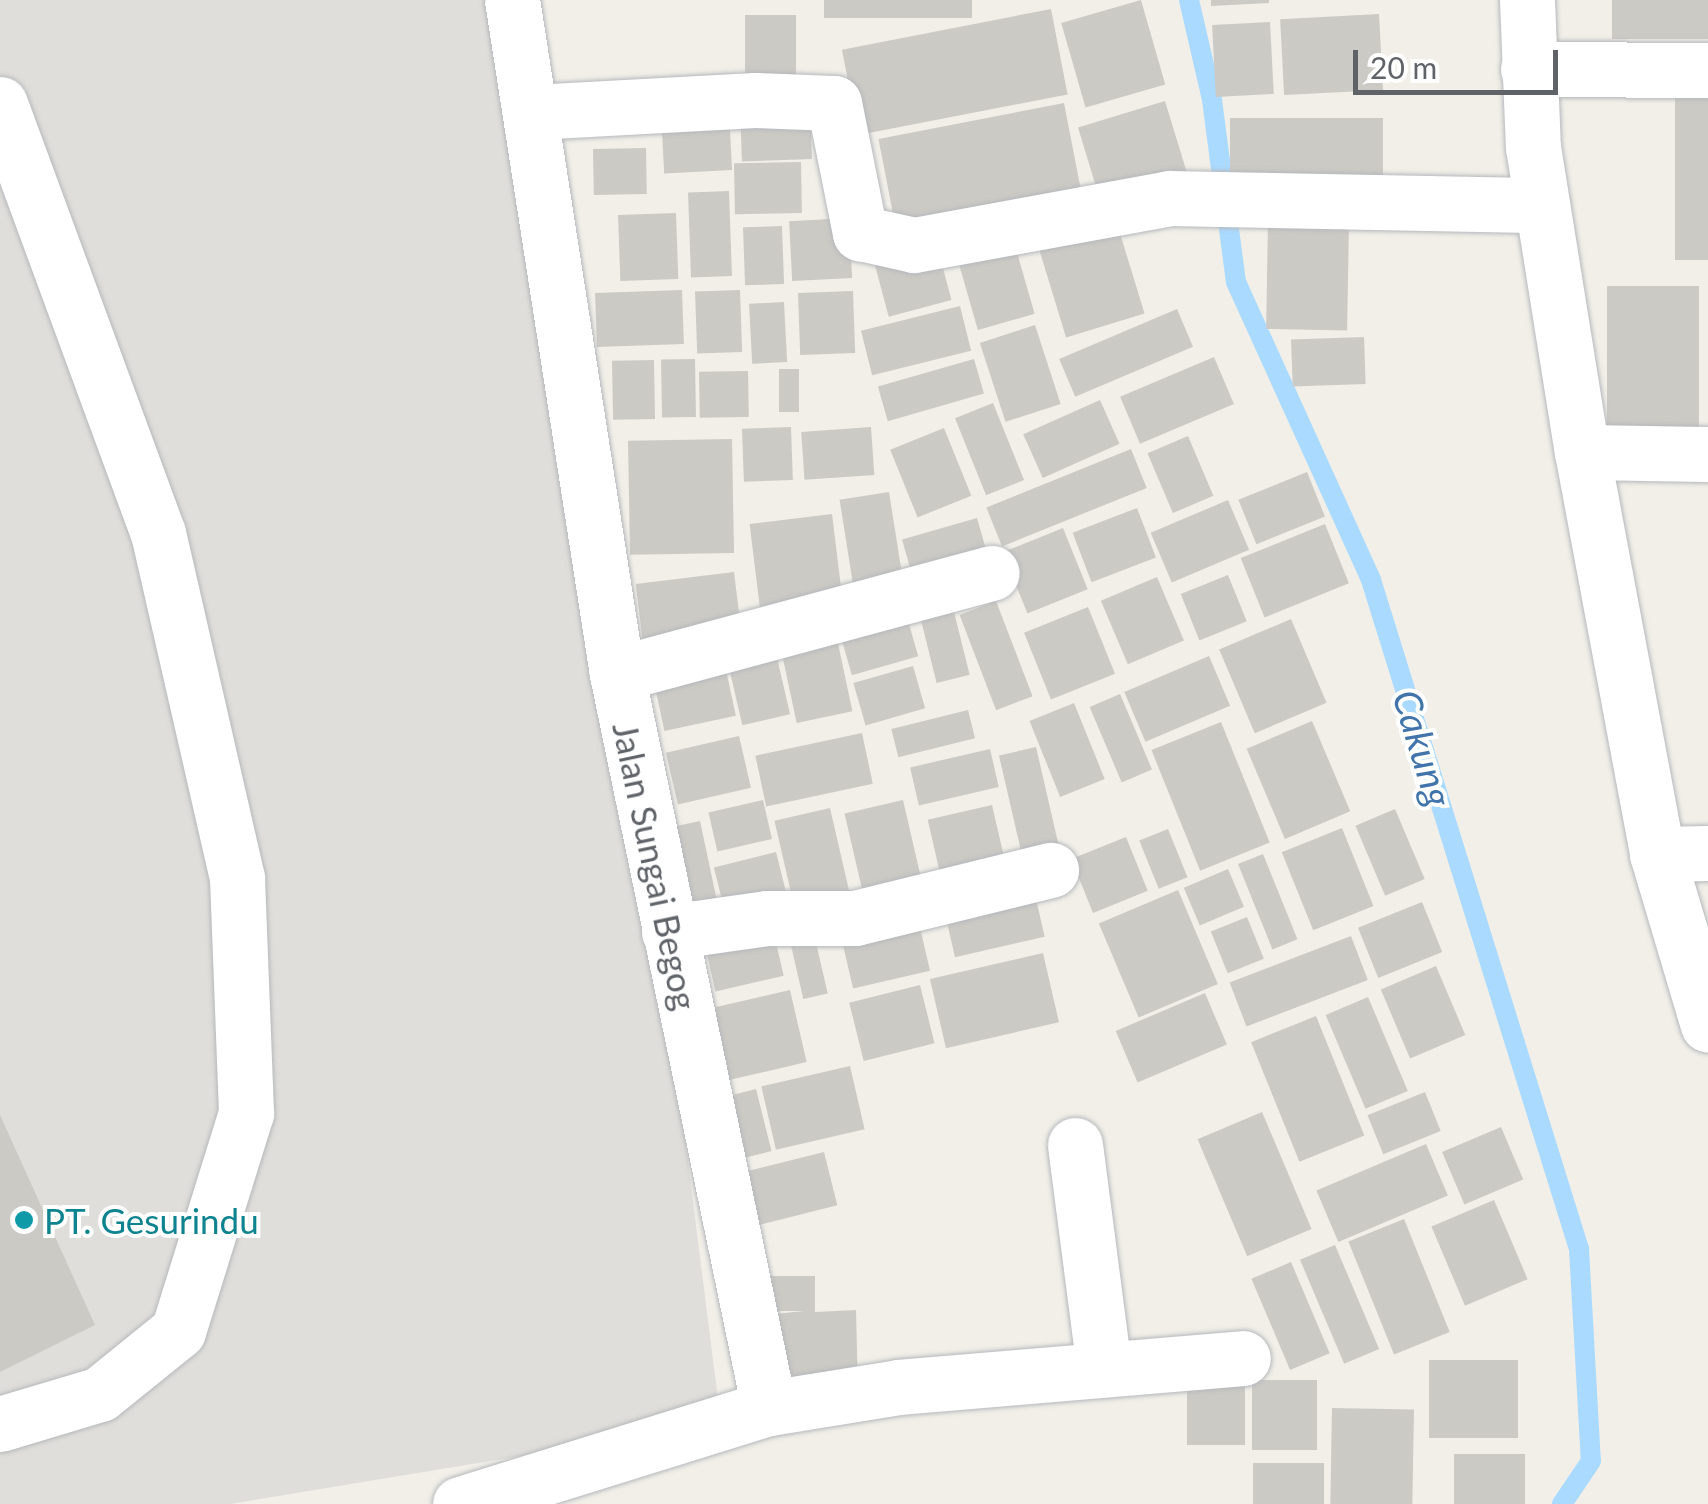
<!DOCTYPE html>
<html>
<head>
<meta charset="utf-8">
<style>
	body { margin:0 }
	#map { position:relative; width:1708px; height:1504px; overflow:hidden; background:#f1efe8; font-family:Lato,sans-serif }
	div>[style] { position:absolute }
	[style*='--x'] { left:calc(var(--x)*1px); top:calc(var(--y)*1px); width:calc(var(--w)*1px); rotate:calc(var(--a)*1deg) }
	.industrial>* { inset:0; background:#e0deda }
	.stream>* { height:20px; margin:-10px; padding:0 10px; transform-origin:10px; border-radius:10px; background:#aadaff }
	.building>* { inset:0; background:#cccac5; transform-origin:0 0 }
	.roads { filter:drop-shadow(0 0 2px #b5b8bc) drop-shadow(0 0 2px #b5b8bc) }
	.minor>* { height:55px; margin:-27.5px; padding:0 27.5px; transform-origin:27.5px; border-radius:27.5px; background:#fff }
	.dots>* { width:28px; height:28px; translate:-50% -50%; box-sizing:border-box; border:5px solid #fff; border-radius:50% }
	span { translate:-50% -50%; white-space:nowrap; text-align:center; line-height:1.15; -webkit-text-stroke:8px #fff; paint-order:stroke }
	.street-label { font-size:35px; color:#5f6368 }
	.culture-label { font-size:35px; color:#0d838f }
	.left { translate:0 -50%; text-align:left }
	.water-label { font-size:38px; color:#4174aa; font-style:italic }
	.scale { position:absolute; left:1353px; top:50px; width:205px; height:45px; box-sizing:border-box; border:5px solid #5f6368; border-top:0; padding-left:12px; font-size:30px; line-height:35px; white-space:nowrap; color:#5f6368; -webkit-text-stroke:8px #fff; paint-order:stroke }
</style>
</head>
<body>
<div id="map">
	<div class="industrial">
		<i style="clip-path:polygon(0 0,541px 0,721px 1423px,230px 1504px,0 1504px)"></i>
	</div>
	<div class="stream">
		<i style="--x:1189;--y:0;--w:103;--a:77"></i>
		<i style="--x:1212;--y:100;--w:184;--a:82.5"></i>
		<i style="--x:1236;--y:282;--w:327;--a:65.6"></i>
		<i style="--x:1371;--y:580;--w:701;--a:72.73"></i>
		<i style="--x:1579;--y:1249;--w:212;--a:86.8"></i>
		<i style="--x:1591;--y:1461;--w:52;--a:124"></i>
	</div>
	<div class="building">
		<i style="left:824px;top:0;width:148px;height:18px"></i>
		<i style="left:1141px;top:0;width:88px;height:83px;rotate:74deg"></i>
		<i style="clip-path:polygon(1211px 0,1269px 0,1269px 3px,1211px 6px)"></i>
		<i style="left:1612px;top:0;width:96px;height:39px"></i>
		<i style="left:1051px;top:9px;width:87px;height:213px;rotate:79deg"></i>
		<i style="left:1379px;top:14px;width:76px;height:99px;rotate:87deg"></i>
		<i style="left:796px;top:15px;width:69px;height:51px;rotate:90deg"></i>
		<i style="left:1270px;top:22px;width:72px;height:58px;rotate:87deg"></i>
		<i style="left:1675px;top:92px;width:33px;height:168px"></i>
		<i style="left:1165px;top:101px;width:77px;height:91px;rotate:73deg"></i>
		<i style="left:1064px;top:103px;width:96px;height:189px;rotate:79deg"></i>
		<i style="left:810px;top:105px;width:54px;height:70px;rotate:88deg"></i>
		<i style="left:729px;top:111px;width:59px;height:68px;rotate:87deg"></i>
		<i style="left:1230px;top:118px;width:153px;height:80px"></i>
		<i style="left:646px;top:148px;width:46px;height:53px;rotate:89deg"></i>
		<i style="left:801px;top:162px;width:51px;height:67px;rotate:89deg"></i>
		<i style="left:729px;top:191px;width:85px;height:41px;rotate:88deg"></i>
		<i style="left:676px;top:213px;width:66px;height:58px;rotate:88deg"></i>
		<i style="left:1115px;top:217px;width:101px;height:82px;rotate:73deg"></i>
		<i style="left:849px;top:218px;width:60px;height:60px;rotate:87deg"></i>
		<i style="left:1268px;top:221px;width:81px;height:108px;rotate:1deg"></i>
		<i style="left:782px;top:226px;width:58px;height:39px;rotate:88deg"></i>
		<i style="left:1012px;top:235px;width:82px;height:59px;rotate:74deg"></i>
		<i style="left:936px;top:242px;width:60px;height:65px;rotate:75deg"></i>
		<i style="left:1607px;top:286px;width:92px;height:147px"></i>
		<i style="left:682px;top:290px;width:54px;height:87px;rotate:88deg"></i>
		<i style="left:740px;top:290px;width:62px;height:45px;rotate:88deg"></i>
		<i style="left:853px;top:291px;width:62px;height:55px;rotate:88deg"></i>
		<i style="left:784px;top:302px;width:60px;height:35px;rotate:87deg"></i>
		<i style="left:960px;top:306px;width:46px;height:102px;rotate:76deg"></i>
		<i style="left:1177px;top:309px;width:41px;height:128px;rotate:67deg"></i>
		<i style="left:1035px;top:325px;width:83px;height:58px;rotate:72deg"></i>
		<i style="left:1364px;top:337px;width:47px;height:73px;rotate:88deg"></i>
		<i style="left:1214px;top:357px;width:51px;height:102px;rotate:67deg"></i>
		<i style="left:695px;top:359px;width:58px;height:34px;rotate:89deg"></i>
		<i style="left:974px;top:359px;width:36px;height:100px;rotate:74deg"></i>
		<i style="left:654px;top:360px;width:59px;height:42px;rotate:89deg"></i>
		<i style="left:779px;top:369px;width:20px;height:43px"></i>
		<i style="left:748px;top:371px;width:46px;height:49px;rotate:89deg"></i>
		<i style="left:1100px;top:400px;width:48px;height:84px;rotate:66deg"></i>
		<i style="left:993px;top:403px;width:83px;height:41px;rotate:68deg"></i>
		<i style="left:791px;top:427px;width:53px;height:49px;rotate:88deg"></i>
		<i style="left:871px;top:427px;width:48px;height:70px;rotate:86deg"></i>
		<i style="left:944px;top:428px;width:73px;height:58px;rotate:68deg"></i>
		<i style="left:1188px;top:436px;width:65px;height:44px;rotate:67deg"></i>
		<i style="left:732px;top:439px;width:114px;height:104px;rotate:89deg"></i>
		<i style="left:1131px;top:449px;width:42px;height:156px;rotate:68deg"></i>
		<i style="left:1307px;top:472px;width:48px;height:74px;rotate:68deg"></i>
		<i style="left:889px;top:492px;width:97px;height:50px;rotate:81deg"></i>
		<i style="left:1228px;top:500px;width:54px;height:84px;rotate:67deg"></i>
		<i style="left:1137px;top:508px;width:53px;height:69px;rotate:69deg"></i>
		<i style="left:832px;top:514px;width:85px;height:83px;rotate:83deg"></i>
		<i style="left:977px;top:518px;width:47px;height:78px;rotate:74deg"></i>
		<i style="left:1325px;top:524px;width:64px;height:91px;rotate:68deg"></i>
		<i style="left:1063px;top:528px;width:66px;height:65px;rotate:68deg"></i>
		<i style="left:734px;top:572px;width:62px;height:99px;rotate:83deg"></i>
		<i style="left:1228px;top:575px;width:50px;height:51px;rotate:68deg"></i>
		<i style="left:1157px;top:577px;width:69px;height:61px;rotate:67deg"></i>
		<i style="left:951px;top:600px;width:77px;height:34px;rotate:76deg"></i>
		<i style="left:996px;top:601px;width:102px;height:39px;rotate:69deg"></i>
		<i style="left:1088px;top:607px;width:72px;height:69px;rotate:68deg"></i>
		<i style="left:905px;top:610px;width:48px;height:69px;rotate:74deg"></i>
		<i style="left:1291px;top:619px;width:91px;height:78px;rotate:67deg"></i>
		<i style="left:836px;top:634px;width:79px;height:57px;rotate:78deg"></i>
		<i style="left:775px;top:649px;width:67px;height:49px;rotate:77deg"></i>
		<i style="left:1209px;top:656px;width:54px;height:92px;rotate:67deg"></i>
		<i style="left:725px;top:665px;width:52px;height:73px;rotate:78deg"></i>
		<i style="left:913px;top:666px;width:44px;height:62px;rotate:74deg"></i>
		<i style="left:1120px;top:694px;width:82px;height:33px;rotate:67deg"></i>
		<i style="left:1074px;top:703px;width:82px;height:48px;rotate:68deg"></i>
		<i style="left:968px;top:710px;width:29px;height:79px;rotate:76deg"></i>
		<i style="left:1312px;top:721px;width:98px;height:71px;rotate:67deg"></i>
		<i style="left:1221px;top:722px;width:130px;height:75px;rotate:68deg"></i>
		<i style="left:862px;top:733px;width:52px;height:109px;rotate:78deg"></i>
		<i style="left:739px;top:736px;width:53px;height:75px;rotate:77deg"></i>
		<i style="left:1036px;top:747px;width:107px;height:38px;rotate:77deg"></i>
		<i style="left:990px;top:749px;width:39px;height:82px;rotate:77deg"></i>
		<i style="left:763px;top:800px;width:40px;height:56px;rotate:77deg"></i>
		<i style="left:903px;top:800px;width:87px;height:60px;rotate:77deg"></i>
		<i style="left:992px;top:805px;width:74px;height:66px;rotate:77deg"></i>
		<i style="left:830px;top:808px;width:97px;height:57px;rotate:77deg"></i>
		<i style="left:1395px;top:809px;width:76px;height:43px;rotate:67deg"></i>
		<i style="left:700px;top:821px;width:95px;height:38px;rotate:78deg"></i>
		<i style="left:1342px;top:828px;width:84px;height:65px;rotate:68deg"></i>
		<i style="left:1168px;top:829px;width:52px;height:31px;rotate:68deg"></i>
		<i style="left:1126px;top:837px;width:58px;height:59px;rotate:68deg"></i>
		<i style="left:776px;top:852px;width:56px;height:64px;rotate:76deg"></i>
		<i style="left:1263px;top:854px;width:92px;height:27px;rotate:68deg"></i>
		<i style="left:1228px;top:869px;width:41px;height:48px;rotate:67deg"></i>
		<i style="left:1033px;top:886px;width:52px;height:92px;rotate:77deg"></i>
		<i style="left:1178px;top:890px;width:102px;height:86px;rotate:67deg"></i>
		<i style="left:1422px;top:902px;width:54px;height:69px;rotate:68deg"></i>
		<i style="left:1247px;top:917px;width:45px;height:39px;rotate:68deg"></i>
		<i style="left:919px;top:923px;width:49px;height:79px;rotate:77deg"></i>
		<i style="left:772px;top:925px;width:52px;height:70px;rotate:77deg"></i>
		<i style="left:814px;top:934px;width:61px;height:25px;rotate:77deg"></i>
		<i style="left:1351px;top:936px;width:47px;height:130px;rotate:69deg"></i>
		<i style="left:1043px;top:953px;width:71px;height:116px;rotate:77deg"></i>
		<i style="left:1436px;top:966px;width:75px;height:60px;rotate:67deg"></i>
		<i style="left:920px;top:985px;width:60px;height:73px;rotate:76deg"></i>
		<i style="left:790px;top:990px;width:74px;height:99px;rotate:77deg"></i>
		<i style="left:1205px;top:993px;width:56px;height:97px;rotate:67deg"></i>
		<i style="left:1368px;top:997px;width:102px;height:46px;rotate:67deg"></i>
		<i style="left:1316px;top:1016px;width:129px;height:70px;rotate:68deg"></i>
		<i style="left:850px;top:1066px;width:65px;height:91px;rotate:77deg"></i>
		<i style="left:756px;top:1089px;width:64px;height:42px;rotate:76deg"></i>
		<i style="left:1425px;top:1092px;width:42px;height:62px;rotate:68deg"></i>
		<i style="left:1262px;top:1112px;width:127px;height:70px;rotate:67deg"></i>
		<i style="clip-path:polygon(0 1115px,95px 1325px,0 1372px)"></i>
		<i style="left:1501px;top:1127px;width:57px;height:64px;rotate:67deg"></i>
		<i style="left:1426px;top:1144px;width:56px;height:119px;rotate:67deg"></i>
		<i style="left:824px;top:1152px;width:55px;height:94px;rotate:76deg"></i>
		<i style="left:1494px;top:1200px;width:86px;height:68px;rotate:67deg"></i>
		<i style="left:1404px;top:1219px;width:122px;height:60px;rotate:68deg"></i>
		<i style="left:1335px;top:1245px;width:113px;height:38px;rotate:67deg"></i>
		<i style="left:1291px;top:1262px;width:99px;height:43px;rotate:67deg"></i>
		<i style="clip-path:polygon(768px 1276px,815px 1276px,815px 1312px,856px 1310px,858px 1390px,777px 1393px,775px 1314px,804px 1311px,768px 1311px)"></i>
		<i style="left:1429px;top:1360px;width:89px;height:78px"></i>
		<i style="left:1187px;top:1376px;width:58px;height:69px"></i>
		<i style="left:1252px;top:1380px;width:65px;height:70px"></i>
		<i style="left:1332px;top:1408px;width:82px;height:96px;rotate:1deg"></i>
		<i style="left:1454px;top:1454px;width:71px;height:50px"></i>
		<i style="left:1253px;top:1463px;width:71px;height:41px"></i>
	</div>
	<div class="roads">
		<div class="minor">
			<i style="--x:1527;--y:0;--w:147;--a:87.7"></i>
			<i style="--x:1533;--y:147;--w:309;--a:80.9"></i>
			<i style="--x:1582;--y:452;--w:409;--a:79.4"></i>
			<i style="--x:1657;--y:854;--w:178;--a:73.4"></i>
			<i style="--x:1528;--y:69;--w:180;--a:0.3"></i>
			<i style="--x:0;--y:104;--w:457;--a:69.8"></i>
			<i style="--x:158;--y:533;--w:354;--a:77.1"></i>
			<i style="--x:237;--y:878;--w:235;--a:87.8"></i>
			<i style="--x:246;--y:1113;--w:228;--a:107.3"></i>
			<i style="--x:178;--y:1331;--w:100;--a:141.1"></i>
			<i style="--x:100;--y:1394;--w:104;--a:163.3"></i>
			<i style="--x:533;--y:112;--w:222;--a:-3.1"></i>
			<i style="--x:755;--y:100;--w:79;--a:2.2"></i>
			<i style="--x:834;--y:103;--w:133;--a:78.7"></i>
			<i style="--x:860;--y:233;--w:55;--a:12.5"></i>
			<i style="--x:914;--y:245;--w:260;--a:-10.4"></i>
			<i style="--x:1170;--y:198;--w:372;--a:1.1"></i>
			<i style="--x:1582;--y:452;--w:126;--a:0.9"></i>
			<i style="--x:617;--y:674;--w:388;--a:-15.1"></i>
			<i style="--x:1657;--y:854;--w:51;--a:-1.1"></i>
			<i style="--x:669;--y:932;--w:99;--a:-8.1"></i>
			<i style="--x:767;--y:918;--w:88;--a:0"></i>
			<i style="--x:855;--y:918;--w:202;--a:-13.8"></i>
			<i style="--x:1075;--y:1145;--w:226;--a:82.6"></i>
			<i style="--x:769;--y:1408;--w:131;--a:-9.2"></i>
			<i style="--x:898;--y:1387;--w:346;--a:-4.8"></i>
			<i style="--x:460;--y:1504;--w:324;--a:-17.3"></i>
			<i style="--x:769;--y:1408;--w:750;--a:-101.7"></i>
			<i style="--x:617;--y:674;--w:682;--a:-98.85"></i>
		</div>
	</div>
	<div class="dots">
		<i style="left:24px;top:1220px;background:#0f9aa8"></i>
	</div>
	<div class="street-label">
		<span style="left:656px;top:866px;rotate:78deg">Jalan Sungai Begog</span>
	</div>
	<div class="culture-label">
		<span class="left" style="left:44px;top:1220px">PT. Gesurindu</span>
	</div>
	<div class="water-label">
		<span style="left:1423px;top:748px;rotate:73deg">Cakung</span>
	</div>
	<div class="scale">20 m</div>
</div>
</body>
</html>
